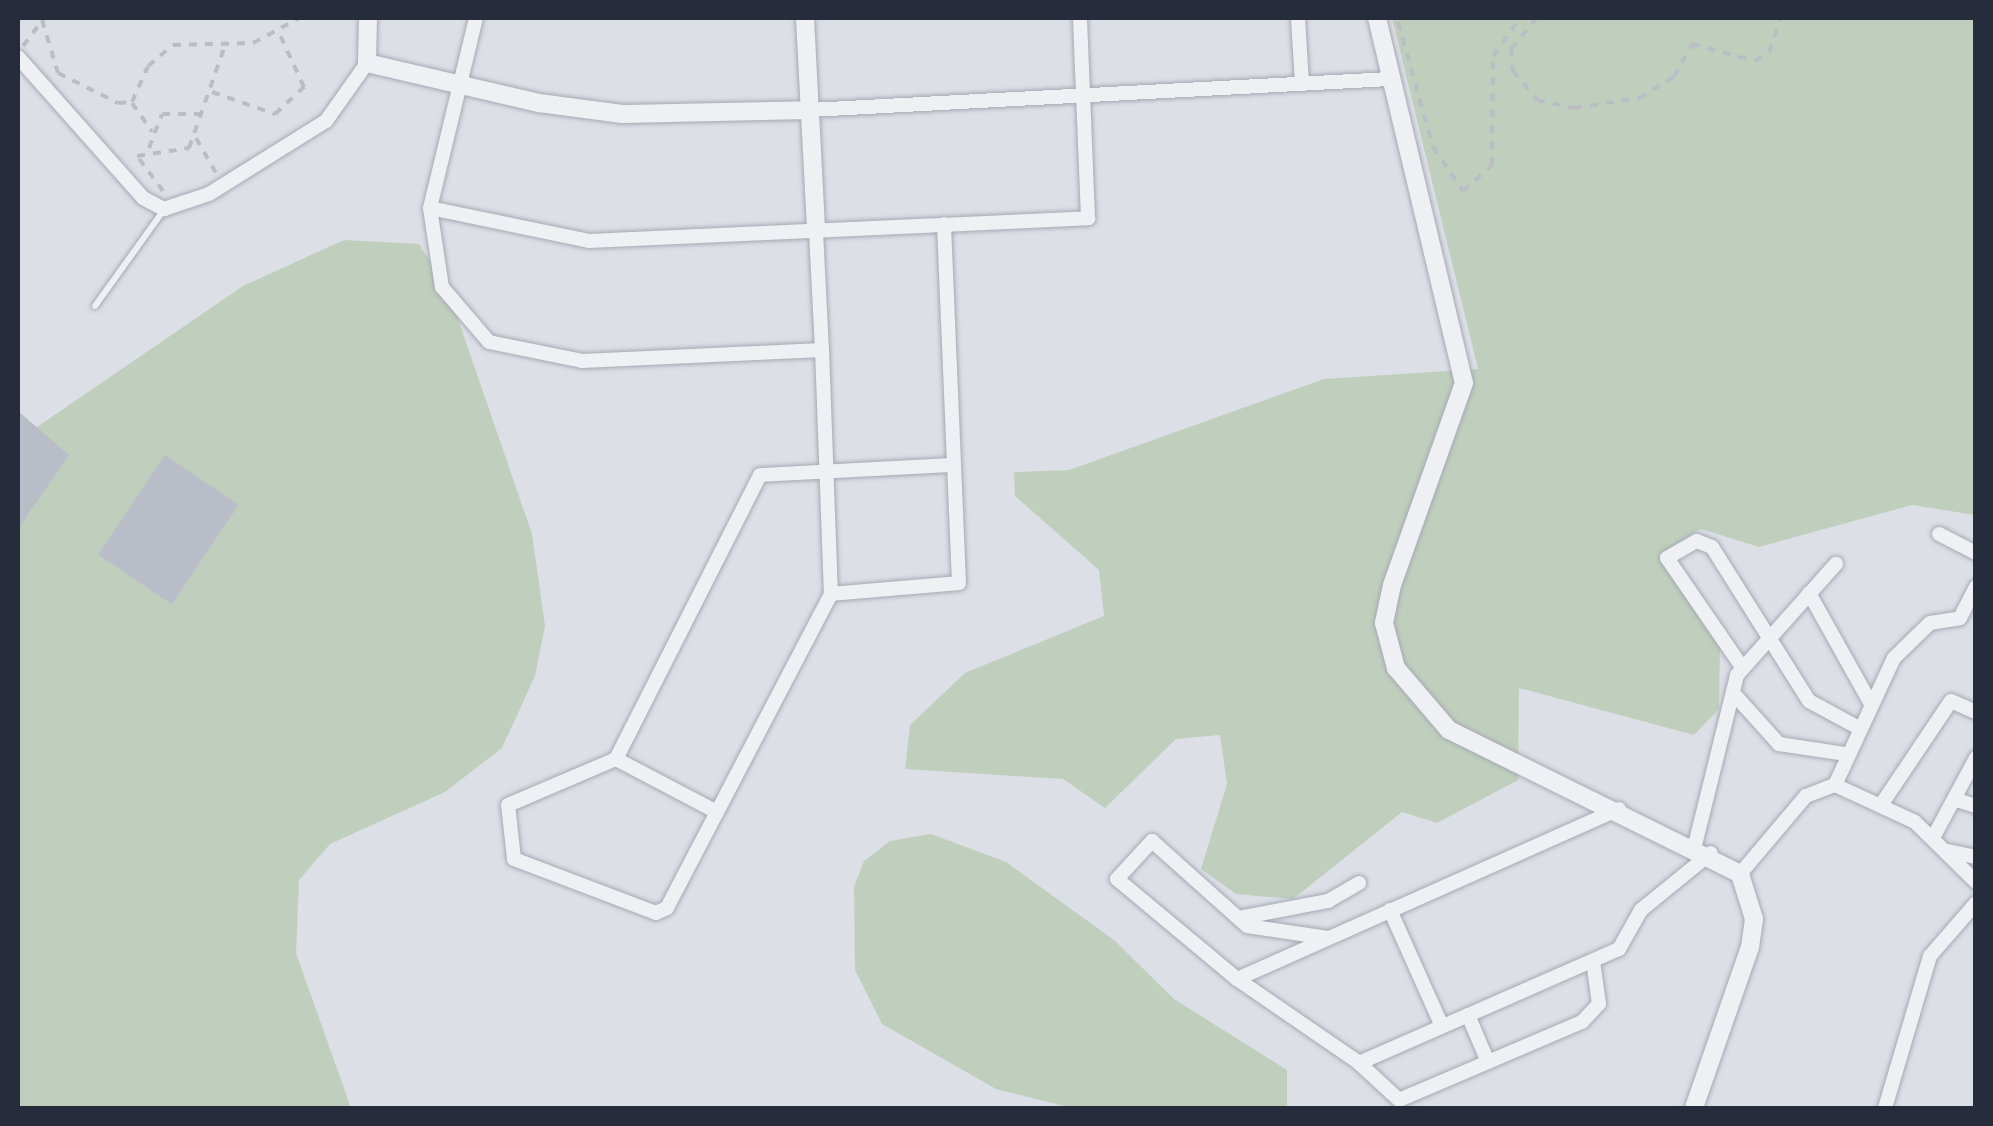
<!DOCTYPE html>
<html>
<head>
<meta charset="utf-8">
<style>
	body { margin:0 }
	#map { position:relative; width:1993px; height:1126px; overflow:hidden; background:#dcdfe6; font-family:"Source Sans 3",sans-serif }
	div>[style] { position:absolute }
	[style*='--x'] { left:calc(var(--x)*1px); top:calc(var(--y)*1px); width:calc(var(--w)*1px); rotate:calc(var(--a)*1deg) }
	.green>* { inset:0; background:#c0cfbd }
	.building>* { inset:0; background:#b9bdc8; transform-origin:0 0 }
	.path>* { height:4px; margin-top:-2px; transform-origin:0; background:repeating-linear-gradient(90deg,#babdc4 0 8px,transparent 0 16px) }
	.roads { filter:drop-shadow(0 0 2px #a5a9b3) drop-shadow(0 0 2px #a5a9b3) }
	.service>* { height:6px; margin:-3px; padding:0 3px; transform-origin:3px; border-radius:3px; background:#eef0f4 }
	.minor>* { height:14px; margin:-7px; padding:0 7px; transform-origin:7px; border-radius:7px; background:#eef0f4 }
	.tertiary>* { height:18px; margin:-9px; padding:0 9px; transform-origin:9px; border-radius:9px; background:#eef0f4 }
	span { translate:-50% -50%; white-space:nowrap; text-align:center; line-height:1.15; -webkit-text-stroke:9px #ebeef4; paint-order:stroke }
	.frame { position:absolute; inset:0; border:20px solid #262c3b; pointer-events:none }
</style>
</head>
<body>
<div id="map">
	<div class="green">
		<i style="clip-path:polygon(1392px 18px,1975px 18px,1975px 515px,1912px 505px,1759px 547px,1701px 529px,1658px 555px,1720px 648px,1719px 709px,1694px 735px,1519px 688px,1518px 780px,1437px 823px,1402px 812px,1293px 899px,1236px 894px,1201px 869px,1227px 784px,1220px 735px,1176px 739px,1105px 808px,1063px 779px,905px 769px,910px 725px,965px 673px,1104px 616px,1099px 570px,1015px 496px,1014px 472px,1069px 470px,1324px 379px,1478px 369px)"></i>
		<i style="clip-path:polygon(344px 240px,419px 244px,448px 290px,532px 534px,545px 626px,535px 676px,502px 748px,445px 792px,330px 844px,299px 880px,296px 953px,351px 1108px,18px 1108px,18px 440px,243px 286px)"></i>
		<i style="clip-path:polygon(931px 834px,1006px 862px,1114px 940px,1174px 999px,1287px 1070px,1287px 1108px,1072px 1108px,996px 1089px,882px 1024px,855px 970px,854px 887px,864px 861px,890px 841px)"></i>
	</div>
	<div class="building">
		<i style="clip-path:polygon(18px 411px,69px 455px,18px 529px)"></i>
		<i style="left:165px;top:455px;width:89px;height:120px;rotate:34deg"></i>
	</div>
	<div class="path">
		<i style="--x:1537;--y:18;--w:40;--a:130"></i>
		<i style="--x:1511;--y:49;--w:22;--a:85"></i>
		<i style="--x:1513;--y:71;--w:38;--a:50"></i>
		<i style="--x:1537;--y:100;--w:38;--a:12"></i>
		<i style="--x:1574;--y:108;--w:66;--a:-8.7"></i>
		<i style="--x:1639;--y:98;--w:41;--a:-31"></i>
		<i style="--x:1674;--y:77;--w:38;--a:-61"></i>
		<i style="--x:1692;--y:44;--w:65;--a:15.1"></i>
		<i style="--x:1755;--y:61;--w:17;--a:-33"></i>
		<i style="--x:1769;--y:52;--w:36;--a:-71"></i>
		<i style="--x:42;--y:20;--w:55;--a:73.2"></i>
		<i style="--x:58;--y:73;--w:67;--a:26.6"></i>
		<i style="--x:118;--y:103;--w:14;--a:-4"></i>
		<i style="--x:132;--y:102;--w:39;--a:-66"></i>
		<i style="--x:148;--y:66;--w:33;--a:-40"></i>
		<i style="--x:173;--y:45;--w:80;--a:-1.4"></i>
		<i style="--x:253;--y:43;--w:52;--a:-28.5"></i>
		<i style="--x:1398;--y:22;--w:130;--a:74.4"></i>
		<i style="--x:1433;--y:147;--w:53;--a:55.7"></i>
		<i style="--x:1463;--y:191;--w:39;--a:-42"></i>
		<i style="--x:1492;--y:165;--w:109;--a:-89.5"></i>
		<i style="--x:1493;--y:56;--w:47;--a:-54.6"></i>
		<i style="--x:23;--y:46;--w:35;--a:-53"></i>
		<i style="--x:212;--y:92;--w:67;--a:19.2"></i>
		<i style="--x:275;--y:114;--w:40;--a:-43"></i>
		<i style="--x:304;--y:87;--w:60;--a:-114.8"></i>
		<i style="--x:132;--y:103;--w:35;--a:55"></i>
		<i style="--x:196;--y:138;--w:40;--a:60.3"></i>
		<i style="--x:149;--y:148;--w:36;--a:-69"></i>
		<i style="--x:162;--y:114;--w:42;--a:0"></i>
		<i style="--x:163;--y:191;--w:44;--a:-126.6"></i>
		<i style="--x:137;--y:156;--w:53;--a:-8.7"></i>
		<i style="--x:189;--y:148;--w:109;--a:-70.7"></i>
	</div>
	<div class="roads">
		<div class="service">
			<i style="--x:95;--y:306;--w:117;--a:-54.4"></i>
		</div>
		<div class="minor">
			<i style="--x:476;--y:18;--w:195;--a:103.6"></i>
			<i style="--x:430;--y:208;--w:162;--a:11.7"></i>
			<i style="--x:589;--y:241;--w:500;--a:-2.6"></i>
			<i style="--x:1088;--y:218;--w:200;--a:-92.3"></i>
			<i style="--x:1298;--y:18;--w:66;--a:86.5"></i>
			<i style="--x:18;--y:57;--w:188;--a:48.4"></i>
			<i style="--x:143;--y:198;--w:24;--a:28"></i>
			<i style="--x:164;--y:209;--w:47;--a:-18.4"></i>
			<i style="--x:209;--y:194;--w:138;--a:-32"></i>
			<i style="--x:326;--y:121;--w:71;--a:-54.7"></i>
			<i style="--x:810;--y:110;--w:580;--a:-3.06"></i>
			<i style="--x:430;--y:208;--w:80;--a:81.4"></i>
			<i style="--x:442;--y:287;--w:72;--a:49.5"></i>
			<i style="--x:489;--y:342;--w:95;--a:11.5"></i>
			<i style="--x:582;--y:361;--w:240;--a:-2.6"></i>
			<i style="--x:822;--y:350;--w:120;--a:-92.9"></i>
			<i style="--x:822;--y:350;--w:244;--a:87.9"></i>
			<i style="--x:831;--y:594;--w:128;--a:-4.9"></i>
			<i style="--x:959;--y:583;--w:359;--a:-92.4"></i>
			<i style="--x:1939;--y:534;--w:42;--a:27.2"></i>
			<i style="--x:1809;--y:593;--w:127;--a:60.8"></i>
			<i style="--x:831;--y:594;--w:354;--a:117.6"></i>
			<i style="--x:667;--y:908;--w:12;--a:156"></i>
			<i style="--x:656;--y:913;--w:152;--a:-159.2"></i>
			<i style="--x:514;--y:859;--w:54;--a:-96.3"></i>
			<i style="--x:508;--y:805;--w:117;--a:-23.1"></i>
			<i style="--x:616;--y:759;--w:318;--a:-63.1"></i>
			<i style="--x:760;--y:475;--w:194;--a:-3"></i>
			<i style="--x:1742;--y:667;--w:132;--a:-124.5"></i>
			<i style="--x:1667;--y:558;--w:34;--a:-30"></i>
			<i style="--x:1697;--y:541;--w:16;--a:22"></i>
			<i style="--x:1712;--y:547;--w:182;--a:57.8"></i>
			<i style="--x:1809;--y:701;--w:57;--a:28.4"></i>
			<i style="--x:1733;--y:693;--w:69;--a:48"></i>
			<i style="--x:1779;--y:744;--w:68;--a:8.5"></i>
			<i style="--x:616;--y:759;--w:114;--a:27.7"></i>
			<i style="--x:1835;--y:785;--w:140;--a:-65.1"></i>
			<i style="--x:1894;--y:658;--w:50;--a:-44.2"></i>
			<i style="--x:1930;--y:623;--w:30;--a:-9"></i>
			<i style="--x:1960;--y:618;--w:35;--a:-63"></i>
			<i style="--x:1954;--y:799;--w:23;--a:18"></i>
			<i style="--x:1881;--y:805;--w:125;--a:-56.1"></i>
			<i style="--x:1951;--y:701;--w:27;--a:24"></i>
			<i style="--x:1619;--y:809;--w:418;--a:156"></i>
			<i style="--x:1237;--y:979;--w:148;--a:34.5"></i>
			<i style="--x:1359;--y:1063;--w:284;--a:-23.7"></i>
			<i style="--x:1619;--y:949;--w:45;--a:-60.6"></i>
			<i style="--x:1641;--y:910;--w:90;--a:-39.2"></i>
			<i style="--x:1934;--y:836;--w:89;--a:-61.7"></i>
			<i style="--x:1695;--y:845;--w:175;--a:-76.1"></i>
			<i style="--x:1737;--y:675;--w:149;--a:-48.3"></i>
			<i style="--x:1948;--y:851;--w:29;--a:12"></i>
			<i style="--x:1740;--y:874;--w:102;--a:-49.8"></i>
			<i style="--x:1806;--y:796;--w:31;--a:-21"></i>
			<i style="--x:1835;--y:785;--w:88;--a:24.8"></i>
			<i style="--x:1915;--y:822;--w:86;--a:44.5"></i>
			<i style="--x:1390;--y:910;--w:127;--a:65.9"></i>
			<i style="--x:1239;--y:918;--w:91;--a:-10.8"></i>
			<i style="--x:1328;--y:901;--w:36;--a:-30"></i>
			<i style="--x:1237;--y:979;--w:156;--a:-140.2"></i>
			<i style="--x:1117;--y:879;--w:52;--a:-47.4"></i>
			<i style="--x:1152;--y:841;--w:127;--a:41.8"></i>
			<i style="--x:1247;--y:926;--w:82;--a:8.4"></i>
			<i style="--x:1468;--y:1015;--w:51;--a:66.9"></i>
			<i style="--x:1359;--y:1063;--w:54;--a:42.8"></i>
			<i style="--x:1399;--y:1100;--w:199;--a:-23.1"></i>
			<i style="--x:1582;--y:1022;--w:25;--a:-47"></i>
			<i style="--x:1599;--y:1004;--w:43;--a:-97.9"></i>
			<i style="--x:1885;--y:1108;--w:159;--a:-73.5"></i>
			<i style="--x:1930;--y:956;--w:70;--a:-49"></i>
		</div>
		<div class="tertiary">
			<i style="--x:368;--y:18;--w:45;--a:91.3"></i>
			<i style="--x:367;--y:63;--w:177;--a:13.1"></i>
			<i style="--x:539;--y:103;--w:84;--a:7.5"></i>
			<i style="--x:622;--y:114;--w:188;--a:-1.2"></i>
			<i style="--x:805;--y:18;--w:212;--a:87"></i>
			<i style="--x:1377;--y:18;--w:375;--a:76.6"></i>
			<i style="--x:1464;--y:383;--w:214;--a:109.6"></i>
			<i style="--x:1392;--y:585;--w:39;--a:102"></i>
			<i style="--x:1384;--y:623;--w:47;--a:75.1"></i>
			<i style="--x:1396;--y:668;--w:82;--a:49.5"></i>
			<i style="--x:1449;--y:730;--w:325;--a:26.3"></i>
			<i style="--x:1740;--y:874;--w:47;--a:72.7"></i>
			<i style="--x:1754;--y:919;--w:28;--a:98"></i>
			<i style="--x:1750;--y:947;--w:170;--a:109.2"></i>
		</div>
	</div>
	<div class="frame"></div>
</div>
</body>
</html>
